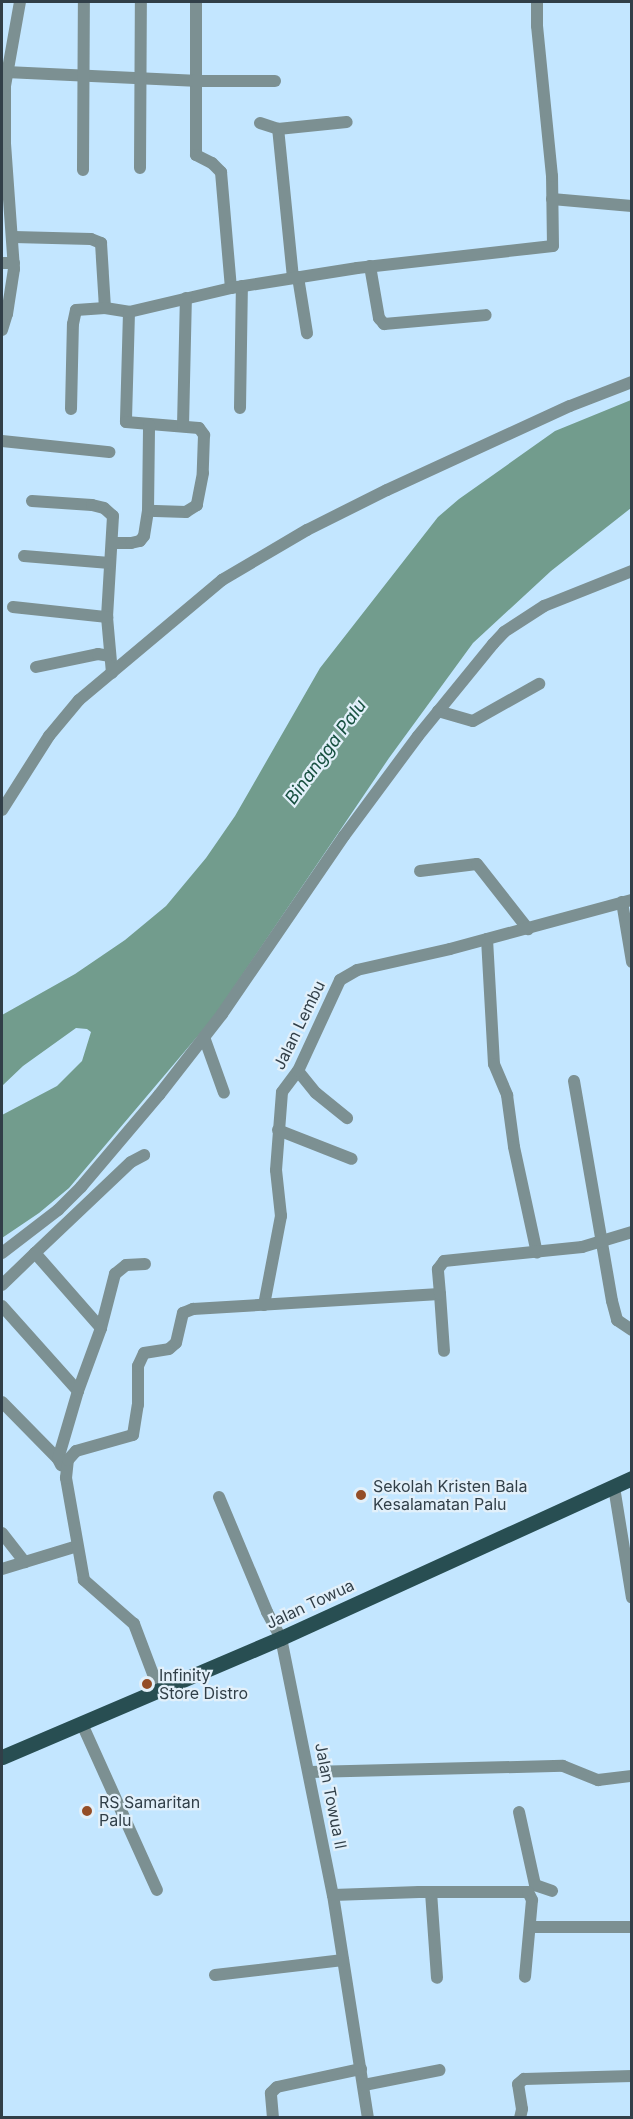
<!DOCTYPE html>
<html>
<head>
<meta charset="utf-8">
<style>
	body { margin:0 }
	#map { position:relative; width:633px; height:2119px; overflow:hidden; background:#c3e6ff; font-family:Inter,sans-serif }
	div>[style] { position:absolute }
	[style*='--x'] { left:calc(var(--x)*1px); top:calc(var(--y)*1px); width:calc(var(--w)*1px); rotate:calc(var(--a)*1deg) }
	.water>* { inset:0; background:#729c8d }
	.street>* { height:12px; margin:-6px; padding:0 6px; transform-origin:6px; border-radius:6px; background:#7c9092 }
	.primary>* { height:15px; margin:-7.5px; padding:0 7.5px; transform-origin:7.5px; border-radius:7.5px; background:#284e52 }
	.dots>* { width:16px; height:16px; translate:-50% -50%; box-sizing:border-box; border:3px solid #e2f0fa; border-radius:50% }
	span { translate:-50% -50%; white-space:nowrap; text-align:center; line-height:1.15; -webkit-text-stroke:4.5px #e2f0fa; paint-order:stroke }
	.street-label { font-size:16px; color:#313f48 }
	.poi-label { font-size:16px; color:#313f48 }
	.left { translate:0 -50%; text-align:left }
	.water-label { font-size:18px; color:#185141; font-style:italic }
	.frame { position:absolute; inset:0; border:3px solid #313f48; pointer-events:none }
</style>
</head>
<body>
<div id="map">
	<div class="water">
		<i style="clip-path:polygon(631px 400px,631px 508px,551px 571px,473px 643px,389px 758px,213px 1018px,69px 1188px,39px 1213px,2px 1238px,2px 1115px,57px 1086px,82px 1061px,91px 1032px,87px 1029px,76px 1028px,23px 1066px,2px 1086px,2px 1015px,75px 974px,125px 940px,166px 906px,206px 858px,235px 816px,320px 668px,438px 517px,459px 499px,555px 431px)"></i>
	</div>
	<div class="street">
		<i style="--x:196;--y:2;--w:153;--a:90"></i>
		<i style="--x:196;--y:155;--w:18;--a:27"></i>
		<i style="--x:212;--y:163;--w:13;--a:45"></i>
		<i style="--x:221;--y:172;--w:116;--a:85.1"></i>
		<i style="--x:6;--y:72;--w:188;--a:2.7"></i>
		<i style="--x:194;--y:81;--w:81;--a:0"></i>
		<i style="--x:260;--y:123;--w:19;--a:18"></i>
		<i style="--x:140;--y:168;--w:166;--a:-89.7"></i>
		<i style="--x:83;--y:170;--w:168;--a:-89.7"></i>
		<i style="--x:552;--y:199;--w:80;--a:5"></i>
		<i style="--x:14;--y:237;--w:77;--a:1.5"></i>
		<i style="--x:91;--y:239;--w:11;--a:22"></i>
		<i style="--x:101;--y:243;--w:65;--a:86.5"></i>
		<i style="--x:2;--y:263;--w:12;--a:0"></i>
		<i style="--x:370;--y:266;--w:53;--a:80.2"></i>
		<i style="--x:379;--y:318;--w:8;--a:50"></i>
		<i style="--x:384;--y:324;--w:102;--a:-5"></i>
		<i style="--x:298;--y:277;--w:57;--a:80.9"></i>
		<i style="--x:293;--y:278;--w:150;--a:-95.7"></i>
		<i style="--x:278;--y:129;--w:69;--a:-5.8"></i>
		<i style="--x:129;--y:312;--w:110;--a:91.6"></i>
		<i style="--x:126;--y:422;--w:73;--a:4.7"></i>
		<i style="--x:199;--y:428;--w:9;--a:54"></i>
		<i style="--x:204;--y:435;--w:38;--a:92"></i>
		<i style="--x:203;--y:473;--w:33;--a:101"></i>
		<i style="--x:197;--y:505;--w:13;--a:148"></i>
		<i style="--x:186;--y:512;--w:38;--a:-178"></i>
		<i style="--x:2;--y:330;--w:17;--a:-73"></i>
		<i style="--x:7;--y:314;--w:46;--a:-81.2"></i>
		<i style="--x:14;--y:269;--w:126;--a:-94.1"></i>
		<i style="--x:5;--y:143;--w:57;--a:-90"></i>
		<i style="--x:5;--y:86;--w:85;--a:-79.9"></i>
		<i style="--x:240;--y:408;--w:122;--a:-89.1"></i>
		<i style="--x:71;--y:409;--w:85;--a:-88.7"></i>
		<i style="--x:73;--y:324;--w:14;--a:-78"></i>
		<i style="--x:76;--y:310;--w:29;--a:-4"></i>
		<i style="--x:105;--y:308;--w:24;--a:9"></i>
		<i style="--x:129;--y:312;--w:105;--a:-13.2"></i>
		<i style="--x:231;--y:288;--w:128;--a:-9"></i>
		<i style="--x:357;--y:268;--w:197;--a:-6.4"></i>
		<i style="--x:553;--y:246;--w:70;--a:-90.8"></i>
		<i style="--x:552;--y:176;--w:151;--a:-95.7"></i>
		<i style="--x:537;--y:26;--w:24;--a:-90"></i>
		<i style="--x:183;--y:426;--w:128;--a:-88.7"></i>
		<i style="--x:2;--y:441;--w:108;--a:5.9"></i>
		<i style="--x:32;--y:501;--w:60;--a:3.8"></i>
		<i style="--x:92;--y:505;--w:12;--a:14"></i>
		<i style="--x:104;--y:508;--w:12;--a:42"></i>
		<i style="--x:113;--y:516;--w:101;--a:93.4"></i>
		<i style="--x:107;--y:617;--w:56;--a:84.9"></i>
		<i style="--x:112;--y:543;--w:19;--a:0"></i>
		<i style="--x:131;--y:543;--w:9;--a:-13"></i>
		<i style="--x:140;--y:541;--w:6;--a:-51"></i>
		<i style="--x:144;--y:536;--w:25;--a:-81"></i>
		<i style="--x:148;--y:511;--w:86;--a:-89.3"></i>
		<i style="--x:24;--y:556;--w:86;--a:4.7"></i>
		<i style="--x:13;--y:607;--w:95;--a:6.1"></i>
		<i style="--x:36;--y:667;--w:63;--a:-11.8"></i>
		<i style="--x:98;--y:654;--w:11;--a:10"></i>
		<i style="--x:438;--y:711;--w:36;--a:16"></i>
		<i style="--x:473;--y:721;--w:76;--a:-29.3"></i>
		<i style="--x:2;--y:810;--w:88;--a:-57.6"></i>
		<i style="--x:49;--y:736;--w:47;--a:-50.2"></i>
		<i style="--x:79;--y:700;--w:187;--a:-40"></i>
		<i style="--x:222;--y:580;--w:99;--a:-30.5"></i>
		<i style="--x:307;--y:530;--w:89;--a:-26.6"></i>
		<i style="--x:387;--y:490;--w:201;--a:-24.7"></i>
		<i style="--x:570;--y:406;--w:66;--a:-21.2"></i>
		<i style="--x:420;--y:871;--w:57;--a:-7"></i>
		<i style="--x:477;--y:864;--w:83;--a:51.9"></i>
		<i style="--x:622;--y:902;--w:61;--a:80.5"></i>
		<i style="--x:487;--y:939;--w:125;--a:86.8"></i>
		<i style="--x:494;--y:1064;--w:34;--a:67"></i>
		<i style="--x:507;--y:1095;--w:52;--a:82.3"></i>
		<i style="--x:514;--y:1147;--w:108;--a:77.8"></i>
		<i style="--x:204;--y:1037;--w:59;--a:70.3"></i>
		<i style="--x:298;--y:1071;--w:28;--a:51"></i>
		<i style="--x:316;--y:1093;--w:40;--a:39"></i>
		<i style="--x:574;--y:1081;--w:223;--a:80.2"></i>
		<i style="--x:612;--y:1301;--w:20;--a:75"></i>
		<i style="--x:617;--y:1320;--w:18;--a:34"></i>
		<i style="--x:278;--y:1130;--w:79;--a:21.4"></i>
		<i style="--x:2;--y:1253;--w:71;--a:-37.5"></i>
		<i style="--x:58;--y:1210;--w:33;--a:-45"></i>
		<i style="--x:81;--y:1187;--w:121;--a:-49.7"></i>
		<i style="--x:159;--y:1095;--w:103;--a:-52.1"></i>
		<i style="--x:222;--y:1014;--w:216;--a:-55.6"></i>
		<i style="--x:344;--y:836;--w:124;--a:-53.5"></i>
		<i style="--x:418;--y:736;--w:119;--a:-50.8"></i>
		<i style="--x:493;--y:644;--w:16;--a:-47"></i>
		<i style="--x:504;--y:632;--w:48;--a:-33"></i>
		<i style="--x:544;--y:606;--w:95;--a:-21.7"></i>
		<i style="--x:35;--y:1253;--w:132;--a:-43.5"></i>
		<i style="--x:131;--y:1162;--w:15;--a:-28"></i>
		<i style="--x:2;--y:1285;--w:46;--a:-44.1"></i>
		<i style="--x:35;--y:1253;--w:100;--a:48.7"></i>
		<i style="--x:440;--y:1294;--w:57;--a:86"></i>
		<i style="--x:264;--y:1305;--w:91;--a:-79.2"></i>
		<i style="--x:281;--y:1216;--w:46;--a:-96.2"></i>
		<i style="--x:276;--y:1170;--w:78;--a:-85.6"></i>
		<i style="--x:282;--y:1092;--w:26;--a:-53"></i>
		<i style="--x:298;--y:1071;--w:100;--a:-65.2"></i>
		<i style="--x:340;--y:980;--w:20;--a:-30"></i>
		<i style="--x:357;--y:970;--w:95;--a:-12.7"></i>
		<i style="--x:450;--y:949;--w:188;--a:-15.1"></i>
		<i style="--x:2;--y:1306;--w:114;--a:48.2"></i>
		<i style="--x:2;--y:1402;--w:80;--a:45.5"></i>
		<i style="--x:58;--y:1459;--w:7;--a:63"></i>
		<i style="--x:58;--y:1459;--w:71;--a:-73.6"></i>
		<i style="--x:78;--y:1391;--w:67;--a:-69.9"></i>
		<i style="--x:101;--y:1328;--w:56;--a:-75.5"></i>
		<i style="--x:115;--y:1274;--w:14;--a:-39"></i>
		<i style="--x:126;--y:1265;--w:19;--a:-3"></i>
		<i style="--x:614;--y:1487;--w:112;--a:80.8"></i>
		<i style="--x:219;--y:1497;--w:125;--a:67.3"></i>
		<i style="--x:267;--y:1612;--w:30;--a:62"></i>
		<i style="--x:281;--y:1638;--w:262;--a:78.6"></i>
		<i style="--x:333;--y:1895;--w:226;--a:81.1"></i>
		<i style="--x:2;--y:1533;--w:37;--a:52"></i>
		<i style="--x:2;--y:1569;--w:78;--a:-17"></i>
		<i style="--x:159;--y:1690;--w:71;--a:-110.7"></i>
		<i style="--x:134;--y:1624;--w:67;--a:-138.7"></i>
		<i style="--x:84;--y:1580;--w:104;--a:-100"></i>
		<i style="--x:66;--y:1478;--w:18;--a:-84"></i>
		<i style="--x:68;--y:1460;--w:12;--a:-48"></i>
		<i style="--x:76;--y:1451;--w:59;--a:-15.7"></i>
		<i style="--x:133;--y:1435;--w:30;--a:-81"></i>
		<i style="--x:138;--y:1405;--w:39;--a:-90"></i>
		<i style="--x:138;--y:1366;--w:14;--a:-65"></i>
		<i style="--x:144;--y:1353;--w:25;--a:-9"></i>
		<i style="--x:169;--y:1349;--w:9;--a:-41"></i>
		<i style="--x:176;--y:1343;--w:31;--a:-77"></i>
		<i style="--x:183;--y:1313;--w:11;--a:-22"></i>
		<i style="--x:193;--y:1309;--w:247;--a:-3.5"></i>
		<i style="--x:440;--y:1294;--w:25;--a:-95"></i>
		<i style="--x:438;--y:1269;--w:10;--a:-53"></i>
		<i style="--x:444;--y:1261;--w:139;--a:-5.8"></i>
		<i style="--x:582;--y:1247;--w:52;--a:-16.7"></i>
		<i style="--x:82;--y:1724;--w:182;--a:65.7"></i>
		<i style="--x:310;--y:1772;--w:253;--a:-1.4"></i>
		<i style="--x:563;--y:1766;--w:38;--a:22"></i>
		<i style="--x:598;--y:1780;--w:34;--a:-7"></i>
		<i style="--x:519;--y:1812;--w:75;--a:77.6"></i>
		<i style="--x:535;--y:1885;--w:18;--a:19"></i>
		<i style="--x:431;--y:1892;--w:86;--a:86"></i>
		<i style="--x:333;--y:1895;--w:86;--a:-2"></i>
		<i style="--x:419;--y:1892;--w:109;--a:0"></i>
		<i style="--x:528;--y:1892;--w:9;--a:63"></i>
		<i style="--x:532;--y:1900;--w:77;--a:95.2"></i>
		<i style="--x:530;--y:1927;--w:102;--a:0"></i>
		<i style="--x:215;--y:1975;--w:129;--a:-6.7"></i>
		<i style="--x:364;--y:2085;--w:77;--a:-11.2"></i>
		<i style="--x:273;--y:2118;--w:25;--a:-95"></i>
		<i style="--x:271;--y:2093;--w:8;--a:-45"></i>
		<i style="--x:277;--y:2087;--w:86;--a:-12.1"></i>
		<i style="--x:520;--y:2118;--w:9;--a:-77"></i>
		<i style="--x:522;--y:2109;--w:25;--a:-99"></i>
		<i style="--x:518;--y:2084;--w:8;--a:-40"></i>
		<i style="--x:524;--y:2079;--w:108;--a:-1.6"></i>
	</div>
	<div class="primary">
		<i style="--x:2;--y:1757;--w:303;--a:-23.1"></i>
		<i style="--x:281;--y:1638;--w:386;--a:-24.5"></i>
	</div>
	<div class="dots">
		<i style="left:361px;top:1495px;background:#944d26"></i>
		<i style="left:147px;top:1684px;background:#944d26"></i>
		<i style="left:87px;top:1811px;background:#944d26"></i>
	</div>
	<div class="street-label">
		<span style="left:299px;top:1025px;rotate:-64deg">Jalan Lembu</span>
		<span style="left:310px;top:1604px;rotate:-25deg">Jalan Towua</span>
		<span style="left:331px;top:1796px;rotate:79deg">Jalan Towua II</span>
	</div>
	<div class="poi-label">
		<span class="left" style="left:373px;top:1495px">Sekolah Kristen Bala<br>Kesalamatan Palu</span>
		<span class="left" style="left:159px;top:1684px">Infinity<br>Store Distro</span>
		<span class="left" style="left:99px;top:1811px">RS Samaritan<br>Palu</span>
	</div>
	<div class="water-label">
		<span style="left:326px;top:752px;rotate:-54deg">Binangga Palu</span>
	</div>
	<div class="frame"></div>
</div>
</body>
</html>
